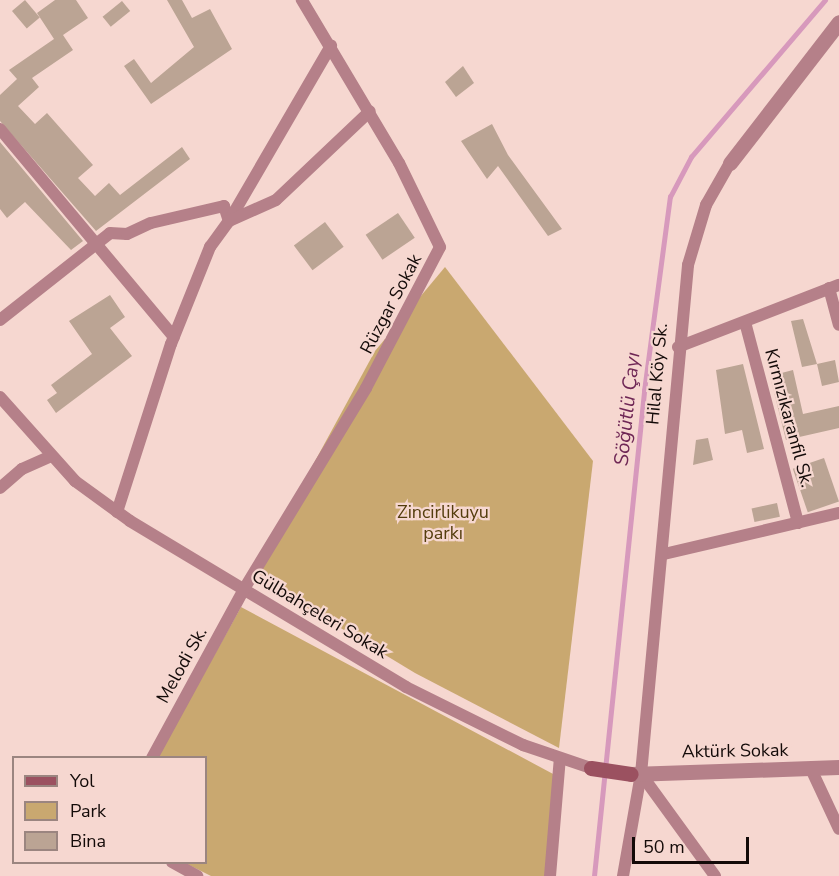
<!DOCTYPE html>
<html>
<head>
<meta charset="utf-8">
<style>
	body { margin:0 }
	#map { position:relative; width:839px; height:876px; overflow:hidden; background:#f6d7d0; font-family:"Nunito Sans",sans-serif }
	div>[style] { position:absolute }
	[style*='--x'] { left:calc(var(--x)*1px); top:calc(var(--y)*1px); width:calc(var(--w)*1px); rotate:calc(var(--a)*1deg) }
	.green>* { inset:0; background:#c9a870 }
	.stream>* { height:4.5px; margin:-2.25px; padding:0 2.25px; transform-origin:2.25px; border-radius:2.25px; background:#d799bc }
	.building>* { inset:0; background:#bba494; transform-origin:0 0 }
	.minor>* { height:12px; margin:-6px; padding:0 6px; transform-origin:6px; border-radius:6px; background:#b58089 }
	.tertiary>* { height:15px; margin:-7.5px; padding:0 7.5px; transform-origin:7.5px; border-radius:7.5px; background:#b58089 }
	.secondary>* { height:15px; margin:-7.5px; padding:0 7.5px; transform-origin:7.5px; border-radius:7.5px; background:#9b5160 }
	span { translate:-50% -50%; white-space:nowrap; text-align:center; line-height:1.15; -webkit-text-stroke:4.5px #f6d7d0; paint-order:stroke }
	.street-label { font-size:18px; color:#130a08 }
	.park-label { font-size:18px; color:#543d0d }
	.water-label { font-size:20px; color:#6f2755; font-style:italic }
	.legend { position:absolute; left:12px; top:756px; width:195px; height:108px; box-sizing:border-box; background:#f6d7d0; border:2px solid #9b8580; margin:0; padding:8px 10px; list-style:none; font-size:18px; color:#130a08 }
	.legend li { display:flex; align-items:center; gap:12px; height:30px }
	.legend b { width:30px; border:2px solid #9b8580 }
	.scale { position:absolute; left:632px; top:837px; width:117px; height:27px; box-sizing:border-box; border:3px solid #130a08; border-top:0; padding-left:8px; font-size:18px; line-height:21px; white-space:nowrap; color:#130a08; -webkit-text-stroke:4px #f6d7d0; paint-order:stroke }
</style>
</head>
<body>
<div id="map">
	<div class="green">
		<i style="clip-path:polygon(445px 267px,593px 461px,559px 748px,415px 673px,253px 575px,375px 351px)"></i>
		<i style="clip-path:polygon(241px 607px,555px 775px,545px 876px,211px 876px,185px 863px,206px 862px,206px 758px,157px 758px)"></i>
	</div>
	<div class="stream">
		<i style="--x:594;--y:876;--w:488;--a:-84.1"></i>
		<i style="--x:644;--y:391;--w:196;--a:-82.4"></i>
		<i style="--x:670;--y:197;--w:45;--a:-62.3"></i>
		<i style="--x:691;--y:157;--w:206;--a:-49.5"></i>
	</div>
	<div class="building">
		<i style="left:25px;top:0;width:23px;height:17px;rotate:50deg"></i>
		<i style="clip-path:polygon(55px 0,76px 0,88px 18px,63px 35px,73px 50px,32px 78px,39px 87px,18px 106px,35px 124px,47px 113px,93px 165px,78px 178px,95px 196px,109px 183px,120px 195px,182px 147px,190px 159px,96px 231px,0 121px,0 95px,17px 79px,9px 70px,54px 39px,37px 13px)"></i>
		<i style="clip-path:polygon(167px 0,182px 0,192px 18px,210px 9px,232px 49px,151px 104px,124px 66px,134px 59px,151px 83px,194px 47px)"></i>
		<i style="left:122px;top:1px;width:13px;height:25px;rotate:51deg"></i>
		<i style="clip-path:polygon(463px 66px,474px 83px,456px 97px,445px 82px)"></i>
		<i style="clip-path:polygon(492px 124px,508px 155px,562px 229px,548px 236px,498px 166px,487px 179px,461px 141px)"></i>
		<i style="clip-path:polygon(0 142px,83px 241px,71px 250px,25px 202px,7px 218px,0 209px)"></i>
		<i style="left:398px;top:213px;width:30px;height:39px;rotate:56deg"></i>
		<i style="left:325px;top:222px;width:31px;height:39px;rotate:53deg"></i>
		<i style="clip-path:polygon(110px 295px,125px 317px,110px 328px,132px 356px,56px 413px,47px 400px,57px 393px,51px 385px,92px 354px,69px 321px)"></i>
		<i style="clip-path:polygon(803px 319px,817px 364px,835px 360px,839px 382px,822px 386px,817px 364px,802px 367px,791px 321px)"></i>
		<i style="clip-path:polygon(743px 364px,764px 449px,747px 453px,742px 430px,725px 434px,716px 370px)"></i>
		<i style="clip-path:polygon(793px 370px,803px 414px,839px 406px,839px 428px,786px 440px,770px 376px)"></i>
		<i style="clip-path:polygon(708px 438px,713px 460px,693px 465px,696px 440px)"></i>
		<i style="left:824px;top:458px;width:46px;height:33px;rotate:71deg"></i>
		<i style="left:777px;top:503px;width:14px;height:26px;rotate:78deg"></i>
	</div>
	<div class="minor">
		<i style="--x:0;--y:129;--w:271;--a:50.1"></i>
		<i style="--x:829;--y:288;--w:38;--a:75"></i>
		<i style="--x:0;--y:320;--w:140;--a:-38.3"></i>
		<i style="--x:110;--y:233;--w:17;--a:3"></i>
		<i style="--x:127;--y:234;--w:26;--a:-25"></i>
		<i style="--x:151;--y:223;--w:75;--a:-13.1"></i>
		<i style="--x:224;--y:206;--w:16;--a:72"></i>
		<i style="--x:229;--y:221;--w:203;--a:-59.8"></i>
		<i style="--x:745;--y:322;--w:208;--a:75.2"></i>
		<i style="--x:678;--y:347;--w:173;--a:-21.1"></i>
		<i style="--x:0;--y:397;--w:113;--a:48.2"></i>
		<i style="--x:75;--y:481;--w:68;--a:36"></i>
		<i style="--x:130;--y:521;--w:322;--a:31"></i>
		<i style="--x:406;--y:687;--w:131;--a:26.4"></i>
		<i style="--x:523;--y:745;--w:72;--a:18.7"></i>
		<i style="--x:0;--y:488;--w:29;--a:-41"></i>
		<i style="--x:22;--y:469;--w:32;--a:-24"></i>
		<i style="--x:117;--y:512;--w:176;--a:-72.2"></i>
		<i style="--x:171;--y:344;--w:105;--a:-68.1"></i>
		<i style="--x:210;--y:247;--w:32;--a:-54"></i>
		<i style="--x:229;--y:221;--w:51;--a:-24.1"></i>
		<i style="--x:276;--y:200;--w:129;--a:-43.4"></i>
		<i style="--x:664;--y:554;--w:180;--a:-13.2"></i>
		<i style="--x:152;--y:758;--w:192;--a:-61.4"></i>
		<i style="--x:244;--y:589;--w:235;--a:-58.7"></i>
		<i style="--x:366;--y:388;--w:159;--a:-62.3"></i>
		<i style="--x:440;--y:247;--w:93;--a:-116"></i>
		<i style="--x:399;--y:163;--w:190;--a:-120.8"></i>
		<i style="--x:811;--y:769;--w:66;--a:65"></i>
		<i style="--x:641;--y:774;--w:126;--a:54"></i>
		<i style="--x:172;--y:862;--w:29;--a:29"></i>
		<i style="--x:550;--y:876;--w:118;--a:-85.2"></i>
		<i style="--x:623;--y:876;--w:104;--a:-80"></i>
		<i style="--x:641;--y:774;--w:511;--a:-84.72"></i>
		<i style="--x:688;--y:265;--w:63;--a:-73.3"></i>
		<i style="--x:706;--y:205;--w:48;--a:-60.3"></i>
	</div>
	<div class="tertiary">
		<i style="--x:730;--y:163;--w:178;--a:-52.3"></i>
		<i style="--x:631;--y:774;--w:208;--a:-1.9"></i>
	</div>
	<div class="secondary">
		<i style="--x:591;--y:768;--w:40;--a:8.5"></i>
	</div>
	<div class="street-label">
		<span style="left:391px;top:304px;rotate:-62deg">Rüzgar Sokak</span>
		<span style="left:657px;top:374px;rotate:-85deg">Hilal Köy Sk.</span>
		<span style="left:789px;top:418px;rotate:75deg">Kırmızıkaranfil Sk.</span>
		<span style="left:320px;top:614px;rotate:31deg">Gülbahçeleri Sokak</span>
		<span style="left:182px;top:665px;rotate:-61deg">Melodi Sk.</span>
		<span style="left:735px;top:751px;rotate:-1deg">Aktürk Sokak</span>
	</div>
	<div class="park-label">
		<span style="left:443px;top:523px">Zincirlikuyu<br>parkı</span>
	</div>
	<div class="water-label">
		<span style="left:627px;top:409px;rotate:-84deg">Söğütlü Çayı</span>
	</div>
	<ul class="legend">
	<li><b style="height:8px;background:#9b5160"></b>Yol</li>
	<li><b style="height:16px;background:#c9a870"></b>Park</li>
	<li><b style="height:16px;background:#bba494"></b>Bina</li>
	</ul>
	<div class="scale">50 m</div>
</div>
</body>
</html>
